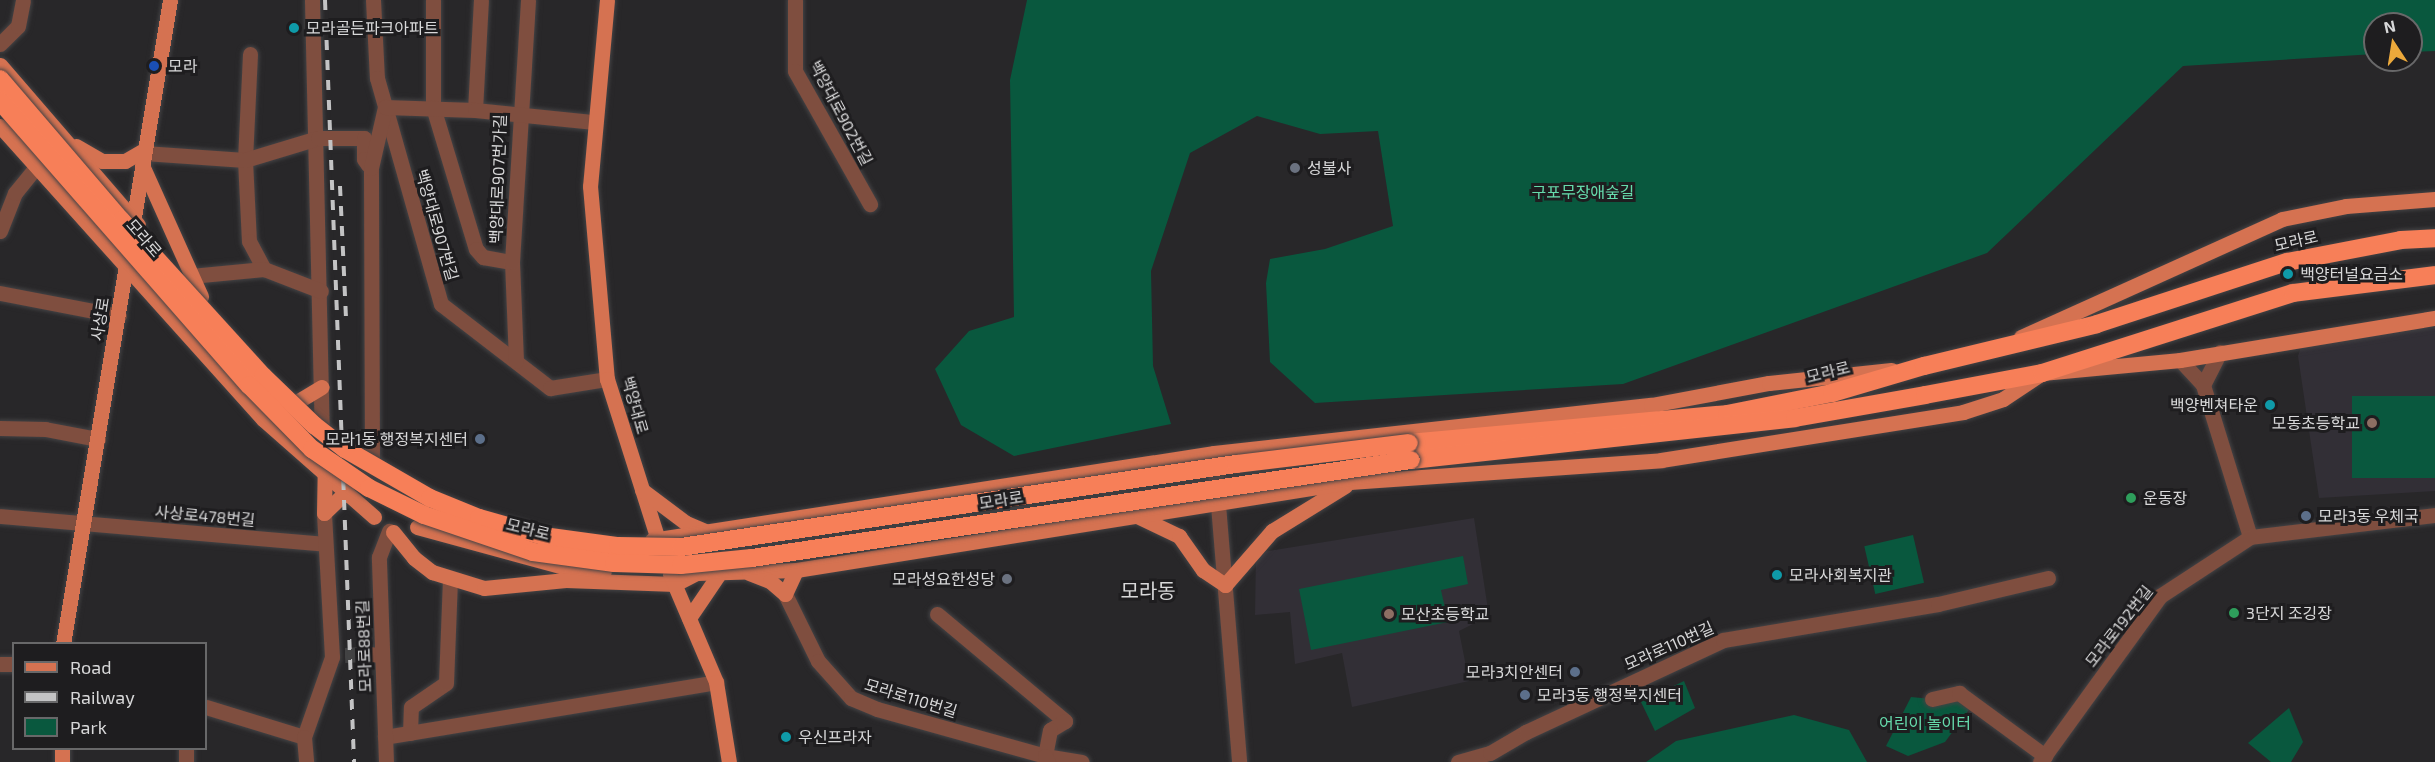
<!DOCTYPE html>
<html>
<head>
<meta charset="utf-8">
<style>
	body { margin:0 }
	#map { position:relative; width:2435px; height:762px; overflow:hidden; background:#282729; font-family:"Exo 2","Noto Sans KR",sans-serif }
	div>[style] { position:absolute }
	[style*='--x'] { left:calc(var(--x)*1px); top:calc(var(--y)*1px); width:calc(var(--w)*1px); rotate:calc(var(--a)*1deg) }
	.built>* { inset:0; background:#322f36 }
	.green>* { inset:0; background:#09583e; transform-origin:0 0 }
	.minor-tunnel>* { height:15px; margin-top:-7.5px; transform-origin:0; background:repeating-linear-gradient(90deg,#424243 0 15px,transparent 0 23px) }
	.roads { filter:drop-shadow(0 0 2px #444345) drop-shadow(0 0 2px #444345) }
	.minor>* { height:15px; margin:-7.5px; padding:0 7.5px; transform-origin:7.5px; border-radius:7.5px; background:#7f4e3f }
	.major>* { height:15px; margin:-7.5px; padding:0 7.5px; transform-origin:7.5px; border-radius:7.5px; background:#d57251 }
	.highway>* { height:18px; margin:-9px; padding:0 9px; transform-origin:9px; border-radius:9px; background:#f77f58 }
	.rail>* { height:4px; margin-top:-2px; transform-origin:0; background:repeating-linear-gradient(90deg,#c3c3c4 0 10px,transparent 0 20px) }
	.bridges { filter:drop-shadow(0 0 2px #444345) drop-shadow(0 0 2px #444345) }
	.highway-bridge>* { height:18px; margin:-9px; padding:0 9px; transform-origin:9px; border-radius:9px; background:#f77f58 }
	.dots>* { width:16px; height:16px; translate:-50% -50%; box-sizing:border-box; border:3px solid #1e1d1f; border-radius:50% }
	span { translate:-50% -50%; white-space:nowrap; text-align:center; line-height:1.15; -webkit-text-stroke:6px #1e1d1f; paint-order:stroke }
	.poi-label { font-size:16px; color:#d8d8d9 }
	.left { translate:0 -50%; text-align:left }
	.right { translate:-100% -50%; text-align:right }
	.street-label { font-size:16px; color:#d8d8d9 }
	.park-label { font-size:16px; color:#66dbac }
	.quarter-label { font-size:20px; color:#d8d8d9 }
	.legend { position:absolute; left:12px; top:642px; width:195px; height:108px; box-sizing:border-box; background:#1e1d1f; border:2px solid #686869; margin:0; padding:8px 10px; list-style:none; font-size:18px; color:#d8d8d9 }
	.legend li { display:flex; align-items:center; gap:12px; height:30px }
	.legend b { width:30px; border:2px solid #686869 }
	.north { position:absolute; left:2363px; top:12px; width:60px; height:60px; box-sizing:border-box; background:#1e1d1f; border:2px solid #686869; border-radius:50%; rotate:348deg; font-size:16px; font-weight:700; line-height:24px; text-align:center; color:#d8d8d9 }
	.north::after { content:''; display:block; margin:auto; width:21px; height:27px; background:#eca93b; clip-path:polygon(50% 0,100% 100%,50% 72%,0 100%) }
</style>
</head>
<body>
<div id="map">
	<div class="built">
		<i style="clip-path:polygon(2435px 325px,2435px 491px,2319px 498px,2298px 356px,2302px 344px)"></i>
		<i style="clip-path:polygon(1474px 518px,1489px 616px,1459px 631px,1469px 681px,1352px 707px,1342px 653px,1295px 664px,1290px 612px,1255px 615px,1256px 553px)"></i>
	</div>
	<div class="green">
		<i style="clip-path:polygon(1027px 0,2435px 0,2435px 51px,2411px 52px,2411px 24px,2375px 24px,2375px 54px,2183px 66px,1987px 253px,1623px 384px,1315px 403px,1270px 362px,1266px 283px,1270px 259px,1325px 249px,1393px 226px,1378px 131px,1320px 134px,1257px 116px,1190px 153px,1151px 271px,1153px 366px,1171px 424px,1014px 456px,961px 425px,935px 369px,969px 331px,1014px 317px,1010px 80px)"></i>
		<i style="left:2435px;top:396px;width:82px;height:83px;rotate:90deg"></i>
		<i style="left:1913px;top:535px;width:49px;height:50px;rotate:77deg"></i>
		<i style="clip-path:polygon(1463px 556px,1468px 584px,1441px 590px,1448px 622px,1311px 650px,1299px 589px)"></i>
		<i style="clip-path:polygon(1684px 681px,1695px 708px,1655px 731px,1641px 702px)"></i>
		<i style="clip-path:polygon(1911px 697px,1974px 703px,1945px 742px,1908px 756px,1886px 746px)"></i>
		<i style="clip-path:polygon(2289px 708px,2303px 742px,2291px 762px,2271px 762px,2248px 743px)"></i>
		<i style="clip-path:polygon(1794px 715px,1849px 730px,1867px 762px,1646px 762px,1676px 741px)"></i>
	</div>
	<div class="minor-tunnel">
		<i style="--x:345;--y:655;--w:22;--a:-3"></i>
	</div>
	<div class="roads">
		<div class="minor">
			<i style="--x:312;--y:0;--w:428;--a:88.7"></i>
			<i style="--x:373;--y:0;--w:78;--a:87.1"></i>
			<i style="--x:377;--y:78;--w:235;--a:74.2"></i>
			<i style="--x:441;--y:304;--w:138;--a:37.6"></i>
			<i style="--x:550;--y:388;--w:58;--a:-9"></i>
			<i style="--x:433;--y:0;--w:107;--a:90"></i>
			<i style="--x:433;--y:107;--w:148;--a:73.2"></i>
			<i style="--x:476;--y:249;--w:11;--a:49"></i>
			<i style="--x:483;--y:257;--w:29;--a:10"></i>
			<i style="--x:795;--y:0;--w:71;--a:90"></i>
			<i style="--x:795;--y:71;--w:153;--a:60.6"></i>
			<i style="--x:0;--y:44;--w:25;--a:-45"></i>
			<i style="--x:18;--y:26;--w:26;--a:-79"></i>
			<i style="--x:250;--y:54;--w:106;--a:92.7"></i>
			<i style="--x:245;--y:160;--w:81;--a:87.2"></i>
			<i style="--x:249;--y:241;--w:32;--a:62"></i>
			<i style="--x:264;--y:269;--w:61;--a:21.1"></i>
			<i style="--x:475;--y:110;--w:110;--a:-86.9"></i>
			<i style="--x:144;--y:153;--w:101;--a:4"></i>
			<i style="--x:245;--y:160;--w:76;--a:-16.8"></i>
			<i style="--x:318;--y:138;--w:46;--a:0"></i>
			<i style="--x:364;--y:138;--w:21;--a:90"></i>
			<i style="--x:364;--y:159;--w:7;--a:56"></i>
			<i style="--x:0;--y:231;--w:41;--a:-68.5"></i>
			<i style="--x:15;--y:193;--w:33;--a:-51"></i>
			<i style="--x:191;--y:276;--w:73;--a:-5.5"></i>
			<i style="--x:0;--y:293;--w:121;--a:10.9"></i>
			<i style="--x:2180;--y:360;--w:34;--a:47"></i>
			<i style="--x:2203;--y:385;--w:159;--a:72.8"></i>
			<i style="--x:516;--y:361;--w:99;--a:-92.3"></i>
			<i style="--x:512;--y:262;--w:262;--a:-86.5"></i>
			<i style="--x:2203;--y:385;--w:37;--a:-63"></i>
			<i style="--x:0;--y:428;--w:45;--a:1.3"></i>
			<i style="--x:45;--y:429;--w:54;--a:10.7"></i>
			<i style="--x:1214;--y:456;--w:307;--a:85.3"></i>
			<i style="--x:372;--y:464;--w:296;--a:-90.2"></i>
			<i style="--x:371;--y:168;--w:63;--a:-77.1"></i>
			<i style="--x:385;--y:107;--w:90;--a:1.9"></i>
			<i style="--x:475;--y:110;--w:120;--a:5.8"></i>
			<i style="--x:0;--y:516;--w:325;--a:4.9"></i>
			<i style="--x:785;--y:594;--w:75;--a:63.8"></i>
			<i style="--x:818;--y:661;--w:50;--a:48.3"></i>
			<i style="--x:851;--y:698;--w:28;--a:23"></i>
			<i style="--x:877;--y:709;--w:174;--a:15.6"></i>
			<i style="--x:1045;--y:756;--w:37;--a:9"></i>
			<i style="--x:937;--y:614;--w:167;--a:39.9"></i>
			<i style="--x:1065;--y:721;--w:17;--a:149"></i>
			<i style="--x:1050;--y:730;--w:26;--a:101"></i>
			<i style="--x:1045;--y:756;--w:7;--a:63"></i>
			<i style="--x:367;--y:654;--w:15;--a:4"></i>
			<i style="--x:0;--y:664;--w:14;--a:0"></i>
			<i style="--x:1932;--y:699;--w:28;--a:-13"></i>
			<i style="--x:1959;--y:693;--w:107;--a:36.2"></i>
			<i style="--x:206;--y:707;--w:102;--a:17"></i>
			<i style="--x:304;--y:737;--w:85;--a:-70.7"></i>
			<i style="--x:332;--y:657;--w:144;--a:-93.2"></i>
			<i style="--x:410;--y:733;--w:26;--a:-88"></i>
			<i style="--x:411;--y:707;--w:42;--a:-34.4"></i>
			<i style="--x:446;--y:683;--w:104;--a:-87.8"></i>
			<i style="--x:304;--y:737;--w:25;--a:85"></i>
			<i style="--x:385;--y:737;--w:336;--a:-9.4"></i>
			<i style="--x:186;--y:748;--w:14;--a:90"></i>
			<i style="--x:386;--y:762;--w:205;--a:-92"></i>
			<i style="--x:379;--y:557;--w:28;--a:-69"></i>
			<i style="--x:1458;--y:762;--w:33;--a:-16"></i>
			<i style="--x:1490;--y:753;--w:42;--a:-30.3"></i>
			<i style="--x:1526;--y:732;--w:217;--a:-25"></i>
			<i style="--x:1723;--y:640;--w:218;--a:-9.5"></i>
			<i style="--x:1938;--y:604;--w:113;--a:-13.3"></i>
			<i style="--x:2040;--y:762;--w:205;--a:-54.1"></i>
			<i style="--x:2160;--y:596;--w:108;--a:-33.2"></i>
			<i style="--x:2250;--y:537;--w:186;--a:-6.8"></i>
		</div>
		<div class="major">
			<i style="--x:607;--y:0;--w:187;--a:95.2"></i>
			<i style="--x:590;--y:186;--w:194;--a:85"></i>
			<i style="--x:607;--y:379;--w:175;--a:72.4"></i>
			<i style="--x:0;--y:65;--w:211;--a:49.2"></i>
			<i style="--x:0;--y:126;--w:394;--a:48.1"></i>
			<i style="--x:263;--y:419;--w:148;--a:41.4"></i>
			<i style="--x:76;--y:146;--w:30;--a:30"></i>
			<i style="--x:102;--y:161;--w:23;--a:0"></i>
			<i style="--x:125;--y:161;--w:22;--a:-30"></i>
			<i style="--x:142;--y:165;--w:144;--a:65.8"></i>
			<i style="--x:2021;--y:337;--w:286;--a:-24.3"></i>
			<i style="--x:2282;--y:219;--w:65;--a:-11.5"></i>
			<i style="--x:2346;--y:206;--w:89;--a:-4.5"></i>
			<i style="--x:295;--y:403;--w:31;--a:-31"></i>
			<i style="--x:642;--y:490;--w:55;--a:36.9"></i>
			<i style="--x:686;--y:523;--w:23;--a:23"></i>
			<i style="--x:324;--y:513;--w:39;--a:-89"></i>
			<i style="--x:324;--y:513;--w:32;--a:-44"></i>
			<i style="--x:1137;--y:516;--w:47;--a:25.5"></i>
			<i style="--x:1179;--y:536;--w:42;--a:54.8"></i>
			<i style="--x:1203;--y:570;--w:27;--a:34"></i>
			<i style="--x:1225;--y:585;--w:72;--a:-49"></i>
			<i style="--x:1272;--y:531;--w:86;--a:-31.7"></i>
			<i style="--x:417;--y:527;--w:151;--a:15.3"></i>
			<i style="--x:563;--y:567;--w:41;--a:7"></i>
			<i style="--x:393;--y:532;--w:33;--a:51"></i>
			<i style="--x:414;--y:558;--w:23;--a:38"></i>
			<i style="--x:432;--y:572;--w:54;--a:17.1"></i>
			<i style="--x:484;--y:588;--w:82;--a:-5.6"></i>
			<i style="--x:566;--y:580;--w:109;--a:2.1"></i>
			<i style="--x:675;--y:584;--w:25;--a:-27"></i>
			<i style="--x:697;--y:573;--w:99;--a:-1.7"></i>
			<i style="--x:796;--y:570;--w:561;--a:-9.03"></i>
			<i style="--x:1350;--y:482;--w:312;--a:-4"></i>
			<i style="--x:1661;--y:460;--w:306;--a:-9"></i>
			<i style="--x:1963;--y:412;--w:42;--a:-18"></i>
			<i style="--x:2003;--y:399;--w:47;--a:-33.7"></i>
			<i style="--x:2042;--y:373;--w:139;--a:-5.4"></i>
			<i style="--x:2180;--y:360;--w:258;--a:-9.4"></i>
			<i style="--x:652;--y:540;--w:569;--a:-8.8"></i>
			<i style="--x:1214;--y:453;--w:440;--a:-6.3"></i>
			<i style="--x:1651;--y:405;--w:120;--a:-10.6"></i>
			<i style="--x:1769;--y:383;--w:123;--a:-6.1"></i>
			<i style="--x:749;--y:573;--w:22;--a:21"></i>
			<i style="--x:770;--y:581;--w:20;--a:41"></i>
			<i style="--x:785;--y:594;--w:26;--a:-65"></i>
			<i style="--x:670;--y:574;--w:117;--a:66.9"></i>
			<i style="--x:716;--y:682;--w:81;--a:80.8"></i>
			<i style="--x:689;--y:618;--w:57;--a:-55.8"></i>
			<i style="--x:63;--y:644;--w:653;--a:-80.57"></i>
			<i style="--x:62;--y:748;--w:14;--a:90"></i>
		</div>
		<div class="highway">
			<i style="--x:1409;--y:443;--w:319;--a:-5.2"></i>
			<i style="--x:1727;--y:414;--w:107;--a:-11.3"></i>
			<i style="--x:1832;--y:393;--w:96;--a:-16.4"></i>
			<i style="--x:1924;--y:366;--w:178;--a:-13.6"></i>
			<i style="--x:2097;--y:324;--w:200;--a:-18.1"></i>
			<i style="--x:2287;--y:262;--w:116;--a:-10.9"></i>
			<i style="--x:2401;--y:240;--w:34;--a:-3"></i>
			<i style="--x:1411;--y:460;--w:386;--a:-6.2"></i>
			<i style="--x:1795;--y:418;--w:132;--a:-10"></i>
			<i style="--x:1925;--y:395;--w:119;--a:-10.6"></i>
			<i style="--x:2042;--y:373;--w:263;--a:-17.7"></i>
			<i style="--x:2293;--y:293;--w:143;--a:-7.2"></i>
		</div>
	</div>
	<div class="rail">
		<i style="--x:325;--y:0;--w:763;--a:87.82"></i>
		<i style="--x:340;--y:186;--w:132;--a:87.4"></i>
	</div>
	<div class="bridges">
		<div class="highway-bridge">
			<i style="--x:0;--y:79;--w:186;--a:49.4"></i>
			<i style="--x:121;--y:220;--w:211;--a:47.7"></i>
			<i style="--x:263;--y:376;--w:71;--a:43.9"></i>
			<i style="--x:314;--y:425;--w:39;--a:38"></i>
			<i style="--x:345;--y:449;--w:98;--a:30"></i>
			<i style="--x:430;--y:498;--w:53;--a:22.2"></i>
			<i style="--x:479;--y:518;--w:66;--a:15.7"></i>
			<i style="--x:543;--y:536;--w:76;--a:7.6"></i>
			<i style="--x:618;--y:546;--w:63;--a:0.9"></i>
			<i style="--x:681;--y:547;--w:561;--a:-8.51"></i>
			<i style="--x:1236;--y:464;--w:174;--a:-6.9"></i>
			<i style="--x:0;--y:101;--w:378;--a:48.8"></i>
			<i style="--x:249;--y:385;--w:90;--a:45.5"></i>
			<i style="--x:312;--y:449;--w:69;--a:34.4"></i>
			<i style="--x:369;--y:488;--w:61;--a:26.1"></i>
			<i style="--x:424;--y:515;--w:115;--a:18.7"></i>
			<i style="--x:533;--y:552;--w:82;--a:7.7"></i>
			<i style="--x:614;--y:563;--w:67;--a:1.7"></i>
			<i style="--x:681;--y:565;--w:71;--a:-5.6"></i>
			<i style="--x:752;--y:558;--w:666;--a:-8.46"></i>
		</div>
	</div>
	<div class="dots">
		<i style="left:294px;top:28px;background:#0f9aa8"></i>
		<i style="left:154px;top:66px;background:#1a4fb4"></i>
		<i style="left:1295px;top:168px;background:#6b7280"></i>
		<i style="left:2288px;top:274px;background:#0f9aa8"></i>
		<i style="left:2270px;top:405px;background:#0f9aa8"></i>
		<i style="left:2372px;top:423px;background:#8d6e63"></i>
		<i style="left:480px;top:439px;background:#5c6f8a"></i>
		<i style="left:2131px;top:498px;background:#2e9e5b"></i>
		<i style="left:2306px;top:516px;background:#5c6f8a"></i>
		<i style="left:1777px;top:575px;background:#0f9aa8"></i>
		<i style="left:1007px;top:579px;background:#6b7280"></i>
		<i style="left:2234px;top:613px;background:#2e9e5b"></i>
		<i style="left:1389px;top:614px;background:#8d6e63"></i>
		<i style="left:1575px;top:672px;background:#5c6f8a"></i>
		<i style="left:1525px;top:695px;background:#5c6f8a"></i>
		<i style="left:786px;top:737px;background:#0f9aa8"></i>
	</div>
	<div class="poi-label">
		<span class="left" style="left:306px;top:28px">모라골든파크아파트</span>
		<span class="left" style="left:168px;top:66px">모라</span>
		<span class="left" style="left:1307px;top:168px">성불사</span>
		<span class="left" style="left:2300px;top:274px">백양터널요금소</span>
		<span class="right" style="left:2258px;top:405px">백양벤쳐타운</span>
		<span class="right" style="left:2360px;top:423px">모동초등학교</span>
		<span class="right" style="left:468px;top:439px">모라1동 행정복지센터</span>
		<span class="left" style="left:2143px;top:498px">운동장</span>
		<span class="left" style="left:2318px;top:516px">모라3동 우체국</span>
		<span class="left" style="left:1789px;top:575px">모라사회복지관</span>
		<span class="right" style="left:995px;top:579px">모라성요한성당</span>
		<span class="left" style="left:2246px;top:613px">3단지 조깅장</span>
		<span class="left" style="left:1401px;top:614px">모산초등학교</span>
		<span class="right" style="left:1563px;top:672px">모라3치안센터</span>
		<span class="left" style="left:1537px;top:695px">모라3동 행정복지센터</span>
		<span class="left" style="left:798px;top:737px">우신프라자</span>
	</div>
	<div class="street-label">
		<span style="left:841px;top:113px;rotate:62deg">백양대로902번길</span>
		<span style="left:498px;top:179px;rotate:-88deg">백양대로907번가길</span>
		<span style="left:437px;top:225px;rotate:74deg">백양대로907번길</span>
		<span style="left:144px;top:238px;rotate:49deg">모라로</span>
		<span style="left:2296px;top:241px;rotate:-13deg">모라로</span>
		<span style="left:100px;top:319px;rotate:-81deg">사상로</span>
		<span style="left:1828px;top:372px;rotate:-14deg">모라로</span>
		<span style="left:635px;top:405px;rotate:74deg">백양대로</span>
		<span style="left:1001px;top:500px;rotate:-9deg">모라로</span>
		<span style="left:205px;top:516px;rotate:5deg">사상로478번길</span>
		<span style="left:528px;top:529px;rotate:14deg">모라로</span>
		<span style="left:2119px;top:626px;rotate:-52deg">모라로192번길</span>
		<span style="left:364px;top:646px;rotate:-92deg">모라로88번길</span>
		<span style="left:1669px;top:646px;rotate:-24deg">모라로110번길</span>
		<span style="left:911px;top:698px;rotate:17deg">모라로110번길</span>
	</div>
	<div class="park-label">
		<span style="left:1583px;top:192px">구포무장애숲길</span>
		<span style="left:1925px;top:723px">어린이 놀이터</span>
	</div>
	<div class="quarter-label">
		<span style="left:1148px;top:590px">모라동</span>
	</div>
	<ul class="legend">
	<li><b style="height:8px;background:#d57251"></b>Road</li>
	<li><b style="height:8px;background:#c3c3c4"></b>Railway</li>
	<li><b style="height:16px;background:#09583e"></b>Park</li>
	</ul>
	<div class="north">N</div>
</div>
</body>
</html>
